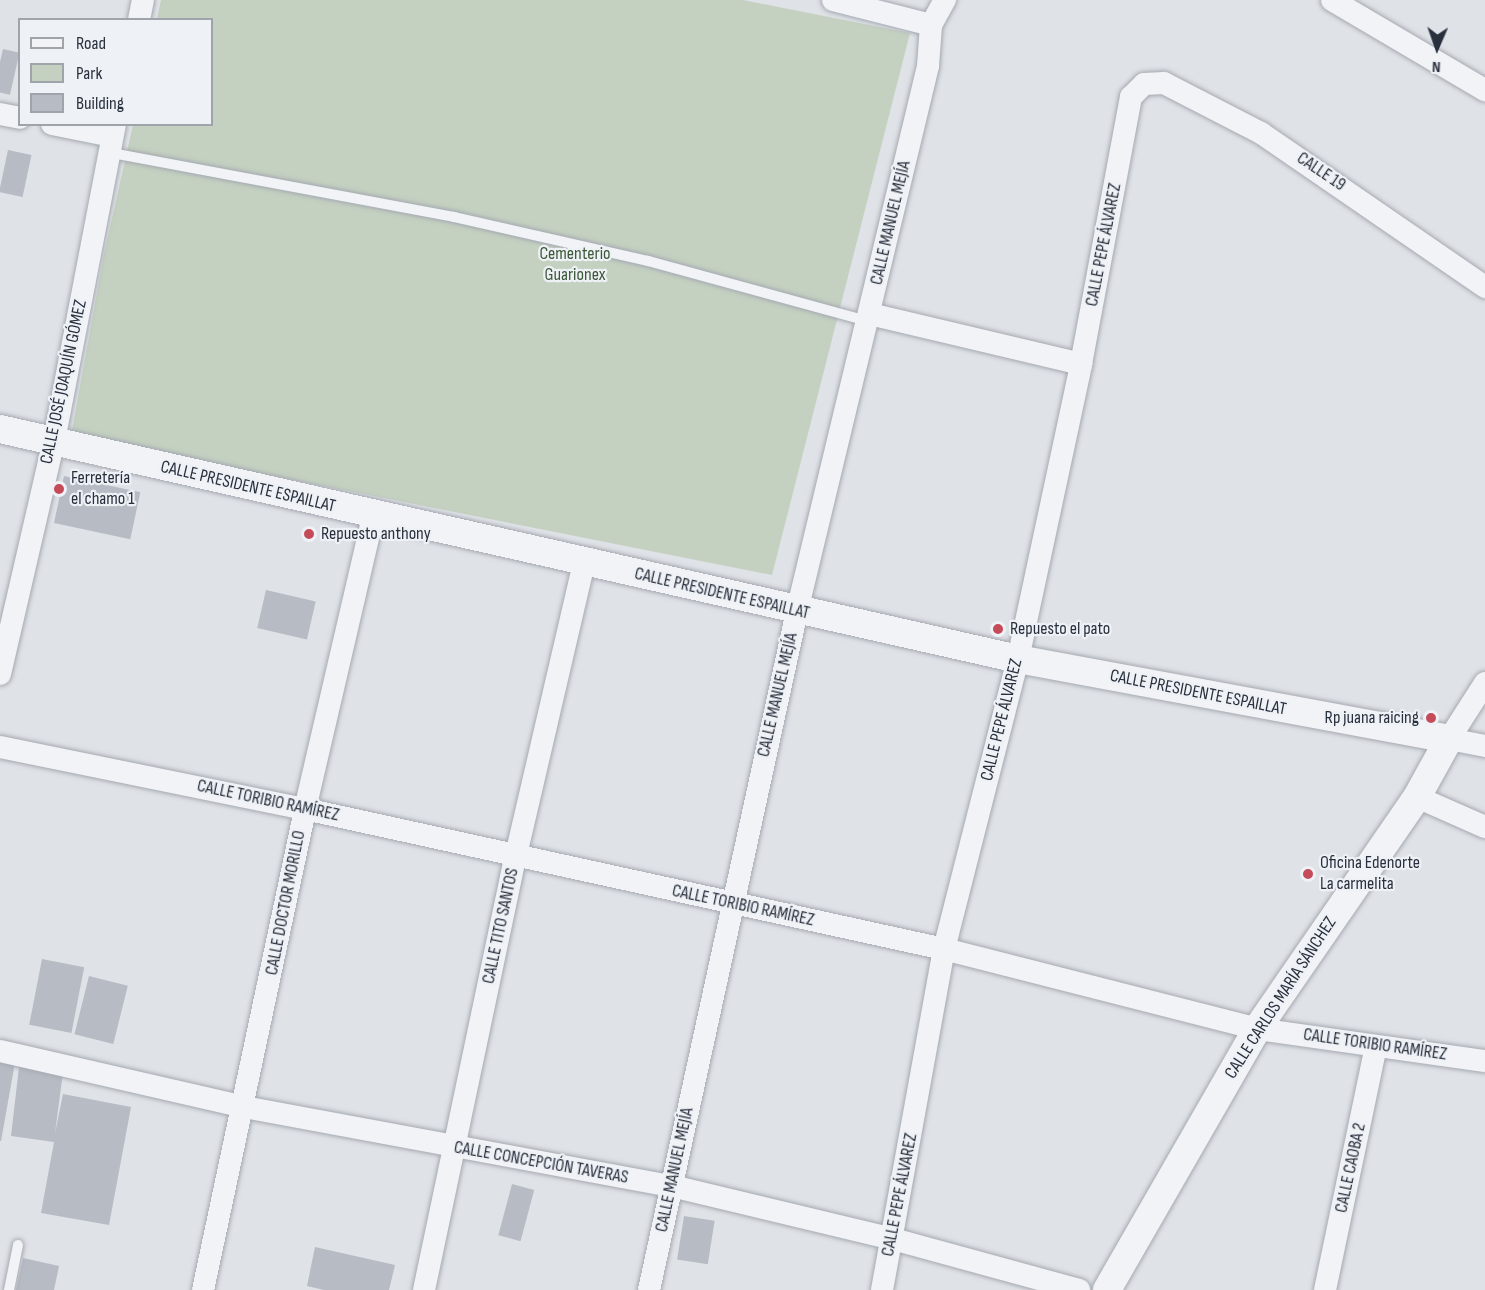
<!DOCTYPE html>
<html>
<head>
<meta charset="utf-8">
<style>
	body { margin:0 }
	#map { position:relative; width:1485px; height:1290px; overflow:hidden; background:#dfe2e7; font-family:"Sofia Sans Condensed",sans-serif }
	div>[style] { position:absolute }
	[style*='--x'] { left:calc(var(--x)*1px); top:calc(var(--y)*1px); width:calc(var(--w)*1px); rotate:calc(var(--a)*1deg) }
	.green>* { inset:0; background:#c4d1c1 }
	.building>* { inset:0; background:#b7bbc4; transform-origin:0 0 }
	.roads { filter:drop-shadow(0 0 2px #a5a9b1) drop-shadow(0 0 2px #a5a9b1) }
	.service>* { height:10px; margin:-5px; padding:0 5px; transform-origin:5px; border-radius:5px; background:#f1f3f6 }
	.minor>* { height:22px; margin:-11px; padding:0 11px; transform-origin:11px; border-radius:11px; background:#f1f3f6 }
	.tertiary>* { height:28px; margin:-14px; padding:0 14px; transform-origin:14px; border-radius:14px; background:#f1f3f6 }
	.dots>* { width:16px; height:16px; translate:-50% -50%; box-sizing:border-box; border:3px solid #eef1f5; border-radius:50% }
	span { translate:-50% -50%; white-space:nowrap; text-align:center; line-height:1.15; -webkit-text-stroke:4.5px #eef1f5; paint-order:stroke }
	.street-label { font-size:18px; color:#29303d }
	.park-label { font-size:18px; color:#3c5837 }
	.poi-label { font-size:18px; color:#29303d }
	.left { translate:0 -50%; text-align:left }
	.right { translate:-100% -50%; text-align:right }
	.legend { position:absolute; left:18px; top:18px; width:195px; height:108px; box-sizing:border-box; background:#eef1f5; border:2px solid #9fa4ab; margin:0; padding:8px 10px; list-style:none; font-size:18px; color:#29303d }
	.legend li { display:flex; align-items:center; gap:12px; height:30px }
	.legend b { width:30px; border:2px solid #9fa4ab }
	.north { position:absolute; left:1407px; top:18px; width:60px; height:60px; -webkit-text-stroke:4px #eef1f5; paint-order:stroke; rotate:182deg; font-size:16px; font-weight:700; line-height:24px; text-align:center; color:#29303d }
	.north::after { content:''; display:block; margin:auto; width:21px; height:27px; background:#29303d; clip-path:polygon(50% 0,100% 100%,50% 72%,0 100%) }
</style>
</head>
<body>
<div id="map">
	<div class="green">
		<i style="clip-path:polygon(161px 0,743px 0,910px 33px,772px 575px,71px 436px,104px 254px,133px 125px,212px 124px,212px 20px,157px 19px)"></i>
	</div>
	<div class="building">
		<i style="left:3px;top:49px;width:17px;height:43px;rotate:13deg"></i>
		<i style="left:8px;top:150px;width:24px;height:43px;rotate:12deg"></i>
		<i style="left:64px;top:476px;width:78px;height:48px;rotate:12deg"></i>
		<i style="left:266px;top:590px;width:51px;height:39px;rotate:13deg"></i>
		<i style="left:42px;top:959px;width:43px;height:67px;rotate:11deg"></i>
		<i style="left:89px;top:976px;width:40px;height:60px;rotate:14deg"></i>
		<i style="clip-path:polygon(0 1054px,16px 1057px,1px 1141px,0 1141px)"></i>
		<i style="clip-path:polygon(19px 1067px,63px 1072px,55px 1133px,63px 1094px,131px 1107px,109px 1225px,41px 1213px,54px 1142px,11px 1136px)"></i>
		<i style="left:512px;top:1184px;width:23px;height:53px;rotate:15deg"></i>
		<i style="left:684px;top:1216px;width:31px;height:44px;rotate:9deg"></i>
		<i style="clip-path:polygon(315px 1247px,395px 1265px,389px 1290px,324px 1290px,307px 1286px)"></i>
		<i style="clip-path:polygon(23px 1258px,59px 1266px,54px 1290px,16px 1290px)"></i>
	</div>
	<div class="roads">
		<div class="service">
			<i style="--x:112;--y:153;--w:348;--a:10.6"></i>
			<i style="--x:454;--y:217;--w:199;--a:12.8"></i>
			<i style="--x:648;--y:261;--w:228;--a:15.3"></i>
			<i style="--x:9;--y:1290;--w:46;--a:-78.7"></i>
		</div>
		<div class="minor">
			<i style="--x:833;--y:0;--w:101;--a:14.3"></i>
			<i style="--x:1332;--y:0;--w:178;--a:30.5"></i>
			<i style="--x:139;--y:20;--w:20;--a:-79"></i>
			<i style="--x:0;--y:114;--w:20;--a:11"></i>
			<i style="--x:52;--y:124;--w:61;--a:11.3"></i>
			<i style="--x:870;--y:314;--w:217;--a:13.3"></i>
			<i style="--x:0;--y:674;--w:239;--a:-77"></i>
			<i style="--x:54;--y:441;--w:323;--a:-79.1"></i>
			<i style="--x:1485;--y:683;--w:67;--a:122.7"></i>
			<i style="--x:1449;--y:739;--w:37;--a:11"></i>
			<i style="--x:0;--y:747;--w:311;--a:11.5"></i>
			<i style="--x:305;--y:809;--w:654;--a:12.36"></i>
			<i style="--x:944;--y:949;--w:323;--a:14.3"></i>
			<i style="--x:1257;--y:1029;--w:230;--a:8"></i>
			<i style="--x:1417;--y:797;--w:74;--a:23.8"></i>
			<i style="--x:0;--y:1051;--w:250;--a:12.9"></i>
			<i style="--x:244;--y:1107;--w:435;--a:10.5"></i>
			<i style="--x:672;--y:1186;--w:227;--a:13.5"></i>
			<i style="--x:893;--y:1239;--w:193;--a:15.3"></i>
			<i style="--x:203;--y:1290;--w:492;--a:-78"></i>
			<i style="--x:305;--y:809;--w:301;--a:-76.9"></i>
			<i style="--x:424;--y:1290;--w:445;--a:-78.1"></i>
			<i style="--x:516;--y:855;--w:300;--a:-76.9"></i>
			<i style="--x:649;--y:1290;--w:695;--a:-77.7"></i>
			<i style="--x:797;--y:611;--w:561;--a:-76.48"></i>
			<i style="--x:928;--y:66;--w:41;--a:-85.8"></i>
			<i style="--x:931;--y:25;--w:29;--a:-61"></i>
			<i style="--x:882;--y:1290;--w:347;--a:-79.7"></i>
			<i style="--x:944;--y:949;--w:299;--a:-75.7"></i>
			<i style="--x:1018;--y:659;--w:302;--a:-77.9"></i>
			<i style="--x:1081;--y:364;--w:272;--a:-79.4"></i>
			<i style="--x:1131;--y:97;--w:18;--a:-45"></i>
			<i style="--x:1144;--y:84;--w:20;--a:-3"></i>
			<i style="--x:1164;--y:83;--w:109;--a:27.3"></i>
			<i style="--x:1261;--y:133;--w:272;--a:34.5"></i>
			<i style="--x:1325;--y:1290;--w:249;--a:-78.2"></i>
		</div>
		<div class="tertiary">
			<i style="--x:0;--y:429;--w:1044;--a:12.73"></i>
			<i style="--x:1018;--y:659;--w:438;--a:10.5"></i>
			<i style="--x:1449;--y:739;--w:66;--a:118.9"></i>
			<i style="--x:1417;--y:797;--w:282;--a:124.6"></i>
			<i style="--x:1257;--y:1029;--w:301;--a:119.9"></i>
		</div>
	</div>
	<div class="dots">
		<i style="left:59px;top:489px;background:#c54b59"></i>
		<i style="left:309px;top:534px;background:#c54b59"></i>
		<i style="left:998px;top:629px;background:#c54b59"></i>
		<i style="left:1431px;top:718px;background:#c54b59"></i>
		<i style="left:1308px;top:874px;background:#c54b59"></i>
	</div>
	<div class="street-label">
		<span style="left:1321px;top:172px;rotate:34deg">CALLE 19</span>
		<span style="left:891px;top:223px;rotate:-77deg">CALLE MANUEL MEJÍA</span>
		<span style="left:1104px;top:245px;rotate:-79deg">CALLE PEPE ÁLVAREZ</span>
		<span style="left:64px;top:382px;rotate:-78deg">CALLE JOSÉ JOAQUÍN GÓMEZ</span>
		<span style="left:248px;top:487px;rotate:13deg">CALLE PRESIDENTE ESPAILLAT</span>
		<span style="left:722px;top:594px;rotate:13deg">CALLE PRESIDENTE ESPAILLAT</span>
		<span style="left:1198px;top:693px;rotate:11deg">CALLE PRESIDENTE ESPAILLAT</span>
		<span style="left:778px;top:695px;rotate:-77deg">CALLE MANUEL MEJÍA</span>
		<span style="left:1002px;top:720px;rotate:-76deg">CALLE PEPE ÁLVAREZ</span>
		<span style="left:268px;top:801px;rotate:12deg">CALLE TORIBIO RAMÍREZ</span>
		<span style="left:286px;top:903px;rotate:-79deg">CALLE DOCTOR MORILLO</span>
		<span style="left:743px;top:906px;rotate:12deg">CALLE TORIBIO RAMÍREZ</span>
		<span style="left:501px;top:926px;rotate:-78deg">CALLE TITO SANTOS</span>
		<span style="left:1281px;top:998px;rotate:-57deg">CALLE CARLOS MARÍA SÁNCHEZ</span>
		<span style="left:1375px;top:1045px;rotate:8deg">CALLE TORIBIO RAMÍREZ</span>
		<span style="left:541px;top:1163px;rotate:10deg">CALLE CONCEPCIÓN TAVERAS</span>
		<span style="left:1351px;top:1168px;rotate:-78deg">CALLE CAOBA 2</span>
		<span style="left:675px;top:1170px;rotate:-78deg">CALLE MANUEL MEJÍA</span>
		<span style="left:900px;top:1195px;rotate:-79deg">CALLE PEPE ÁLVAREZ</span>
	</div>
	<div class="park-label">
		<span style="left:575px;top:265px">Cementerio<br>Guarionex</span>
	</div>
	<div class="poi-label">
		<span class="left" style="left:71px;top:489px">Ferretería<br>el chamo 1</span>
		<span class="left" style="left:321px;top:534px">Repuesto anthony</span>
		<span class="left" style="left:1010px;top:629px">Repuesto el pato</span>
		<span class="right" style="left:1419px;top:718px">Rp juana raicing</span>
		<span class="left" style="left:1320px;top:874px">Oficina Edenorte<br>La carmelita</span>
	</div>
	<ul class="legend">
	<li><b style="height:8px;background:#f1f3f6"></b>Road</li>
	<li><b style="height:16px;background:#c4d1c1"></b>Park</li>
	<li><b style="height:16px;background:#b7bbc4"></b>Building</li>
	</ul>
	<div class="north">N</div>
</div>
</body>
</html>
